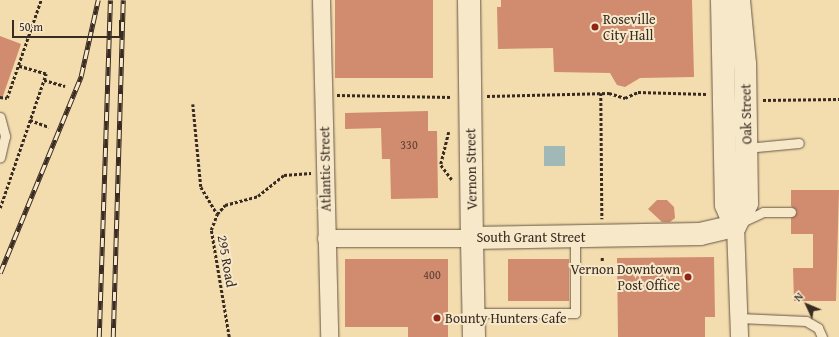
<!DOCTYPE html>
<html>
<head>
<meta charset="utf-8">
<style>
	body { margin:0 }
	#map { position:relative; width:839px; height:337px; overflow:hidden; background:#f3dcae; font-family:"Gentium Book Plus",serif }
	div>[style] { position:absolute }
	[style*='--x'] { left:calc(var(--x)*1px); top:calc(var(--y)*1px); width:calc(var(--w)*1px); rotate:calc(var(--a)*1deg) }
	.water>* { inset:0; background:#a1b9b6; transform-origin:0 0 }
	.building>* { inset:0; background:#d18b6f; transform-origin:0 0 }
	.path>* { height:2.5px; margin-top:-1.25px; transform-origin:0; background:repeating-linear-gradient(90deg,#382b22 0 3px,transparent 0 5px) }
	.roads { filter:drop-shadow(0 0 1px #675745) drop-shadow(0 0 1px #675745) }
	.service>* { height:9px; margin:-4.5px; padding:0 4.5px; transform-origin:4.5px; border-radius:4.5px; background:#f7e8ca }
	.minor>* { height:17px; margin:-8.5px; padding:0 8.5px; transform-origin:8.5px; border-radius:8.5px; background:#f7e8ca }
	.tertiary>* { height:22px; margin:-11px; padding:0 11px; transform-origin:11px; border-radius:11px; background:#f7e8ca }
	.secondary>* { height:22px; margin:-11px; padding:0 11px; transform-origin:11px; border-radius:11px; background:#f7e8ca }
	.rail>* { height:4.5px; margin-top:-2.25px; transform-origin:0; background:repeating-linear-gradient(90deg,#f7e8ca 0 9px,#382b22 0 18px); box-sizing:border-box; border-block:1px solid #382b22 }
	.dots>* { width:11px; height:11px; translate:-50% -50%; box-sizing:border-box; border:2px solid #f7e8ca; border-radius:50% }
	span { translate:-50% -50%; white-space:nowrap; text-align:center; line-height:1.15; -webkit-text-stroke:4px #f7e8ca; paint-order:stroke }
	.number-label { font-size:12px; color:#5e4335 }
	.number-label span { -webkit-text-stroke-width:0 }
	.poi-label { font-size:14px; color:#382b22 }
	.left { translate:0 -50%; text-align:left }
	.right { translate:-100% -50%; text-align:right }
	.street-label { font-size:14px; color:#382b22 }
	.north { position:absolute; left:787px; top:285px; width:40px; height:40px; -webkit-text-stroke:3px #f7e8ca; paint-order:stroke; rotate:314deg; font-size:11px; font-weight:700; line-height:16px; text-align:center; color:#382b22 }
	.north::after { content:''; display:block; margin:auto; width:14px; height:18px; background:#382b22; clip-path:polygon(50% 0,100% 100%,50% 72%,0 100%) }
	.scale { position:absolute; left:12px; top:20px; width:109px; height:18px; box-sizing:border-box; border:2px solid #382b22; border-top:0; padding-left:5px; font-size:12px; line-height:14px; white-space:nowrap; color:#382b22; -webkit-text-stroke:3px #f7e8ca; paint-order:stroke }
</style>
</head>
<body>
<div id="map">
	<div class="water">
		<i style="left:544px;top:146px;width:21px;height:20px"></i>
	</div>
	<div class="building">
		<i style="left:335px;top:0;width:98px;height:78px"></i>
		<i style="clip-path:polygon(501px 0,692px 0,694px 77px,640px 78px,625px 87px,617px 85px,610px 73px,554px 72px,553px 48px,498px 49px,497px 7px,501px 7px)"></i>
		<i style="clip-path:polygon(0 36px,21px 44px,2px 99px,0 98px)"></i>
		<i style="clip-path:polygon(428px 111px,428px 131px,437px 131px,438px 198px,391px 199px,390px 159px,382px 159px,381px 128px,345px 129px,345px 113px)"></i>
		<i style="clip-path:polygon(791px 190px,839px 190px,836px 301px,794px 301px,793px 268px,813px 268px,813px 234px,791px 234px,791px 218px,797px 212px,791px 206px)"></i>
		<i style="clip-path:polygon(657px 200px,667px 200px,674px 207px,675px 218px,670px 222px,662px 222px,648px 209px)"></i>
		<i style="clip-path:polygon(714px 257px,715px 317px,705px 317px,705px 337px,618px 337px,617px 258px)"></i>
		<i style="clip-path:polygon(345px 259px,448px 259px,448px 337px,408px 337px,408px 327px,345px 327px)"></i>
		<i style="left:508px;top:259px;width:61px;height:42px"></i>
	</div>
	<div class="path">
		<i style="--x:44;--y:80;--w:22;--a:16"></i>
		<i style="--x:601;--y:93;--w:126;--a:89.5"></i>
		<i style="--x:337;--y:95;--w:115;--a:1"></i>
		<i style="--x:487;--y:96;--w:122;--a:-1.4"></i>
		<i style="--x:609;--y:93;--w:17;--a:17"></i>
		<i style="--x:625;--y:98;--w:14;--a:-25"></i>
		<i style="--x:638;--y:92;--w:68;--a:1.7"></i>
		<i style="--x:0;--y:97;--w:7;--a:8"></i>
		<i style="--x:7;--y:98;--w:104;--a:-70.9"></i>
		<i style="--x:763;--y:100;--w:76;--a:-0.8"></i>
		<i style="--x:193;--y:104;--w:83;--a:84.5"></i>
		<i style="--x:201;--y:187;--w:31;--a:59"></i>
		<i style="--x:30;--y:120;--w:20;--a:20"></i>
		<i style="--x:449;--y:132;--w:34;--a:104"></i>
		<i style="--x:441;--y:165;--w:20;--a:53"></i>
		<i style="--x:0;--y:208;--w:142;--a:-71.1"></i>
		<i style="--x:46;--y:74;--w:29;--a:-164"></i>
		<i style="--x:602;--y:261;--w:5;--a:-90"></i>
		<i style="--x:229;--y:337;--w:109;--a:-99.5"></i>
		<i style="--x:211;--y:230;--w:17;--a:-69"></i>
		<i style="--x:217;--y:214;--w:12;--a:-48"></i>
		<i style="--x:225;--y:205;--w:34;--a:-15"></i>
		<i style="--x:258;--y:196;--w:33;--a:-39"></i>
		<i style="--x:284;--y:175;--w:27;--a:-4"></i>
	</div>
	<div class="roads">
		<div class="service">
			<i style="--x:0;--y:117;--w:20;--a:75"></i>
			<i style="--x:5;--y:136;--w:22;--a:103"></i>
			<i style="--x:746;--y:148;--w:53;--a:-5.4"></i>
			<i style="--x:742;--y:222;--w:23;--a:-25"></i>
			<i style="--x:763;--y:212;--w:28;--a:0"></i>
			<i style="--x:473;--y:313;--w:102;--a:0"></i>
			<i style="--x:575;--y:313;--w:76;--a:-90"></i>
			<i style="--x:739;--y:318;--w:67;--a:2.6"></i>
			<i style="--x:806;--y:321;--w:14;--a:30"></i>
			<i style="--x:818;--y:328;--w:10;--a:66"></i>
		</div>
		<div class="minor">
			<i style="--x:321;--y:0;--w:337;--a:88.6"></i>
			<i style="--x:735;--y:226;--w:111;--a:87.9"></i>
			<i style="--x:326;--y:238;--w:146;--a:0"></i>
		</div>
		<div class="tertiary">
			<i style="--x:469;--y:0;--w:238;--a:89.3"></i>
		</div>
		<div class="secondary">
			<i style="--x:722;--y:0;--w:205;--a:88.9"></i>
			<i style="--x:726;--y:205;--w:23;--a:67"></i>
			<i style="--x:735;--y:226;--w:26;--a:-62"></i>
			<i style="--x:747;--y:203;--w:139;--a:-90.8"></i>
			<i style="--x:745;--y:64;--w:64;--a:-95.4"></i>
			<i style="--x:474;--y:337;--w:99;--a:-91.2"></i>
			<i style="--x:472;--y:238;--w:228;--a:-1"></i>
			<i style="--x:700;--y:234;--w:36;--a:-13"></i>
		</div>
	</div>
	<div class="rail">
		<i style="--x:0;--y:273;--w:213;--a:-67.6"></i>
		<i style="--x:81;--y:76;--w:78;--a:-77.4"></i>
		<i style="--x:99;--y:337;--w:337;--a:-88.1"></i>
		<i style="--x:113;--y:337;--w:337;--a:-88.3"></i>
	</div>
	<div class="dots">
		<i style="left:595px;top:27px;background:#8f2418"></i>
		<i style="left:688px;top:277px;background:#8f2418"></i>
		<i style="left:437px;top:318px;background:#8f2418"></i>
	</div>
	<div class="number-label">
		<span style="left:409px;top:145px">330</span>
		<span style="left:432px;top:275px">400</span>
	</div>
	<div class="poi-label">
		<span class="left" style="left:603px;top:27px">Roseville<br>City Hall</span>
		<span class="right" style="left:680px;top:277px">Vernon Downtown<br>Post Office</span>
		<span class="left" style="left:445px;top:318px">Bounty Hunters Cafe</span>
	</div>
	<div class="street-label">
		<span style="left:746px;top:114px;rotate:-91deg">Oak Street</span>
		<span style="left:325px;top:169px;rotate:-91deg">Atlantic Street</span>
		<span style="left:471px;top:169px;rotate:-91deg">Vernon Street</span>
		<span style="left:531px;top:237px">South Grant Street</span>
		<span style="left:227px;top:261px;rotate:80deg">295 Road</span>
	</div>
	<div class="north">N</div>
	<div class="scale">50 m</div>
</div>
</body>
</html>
